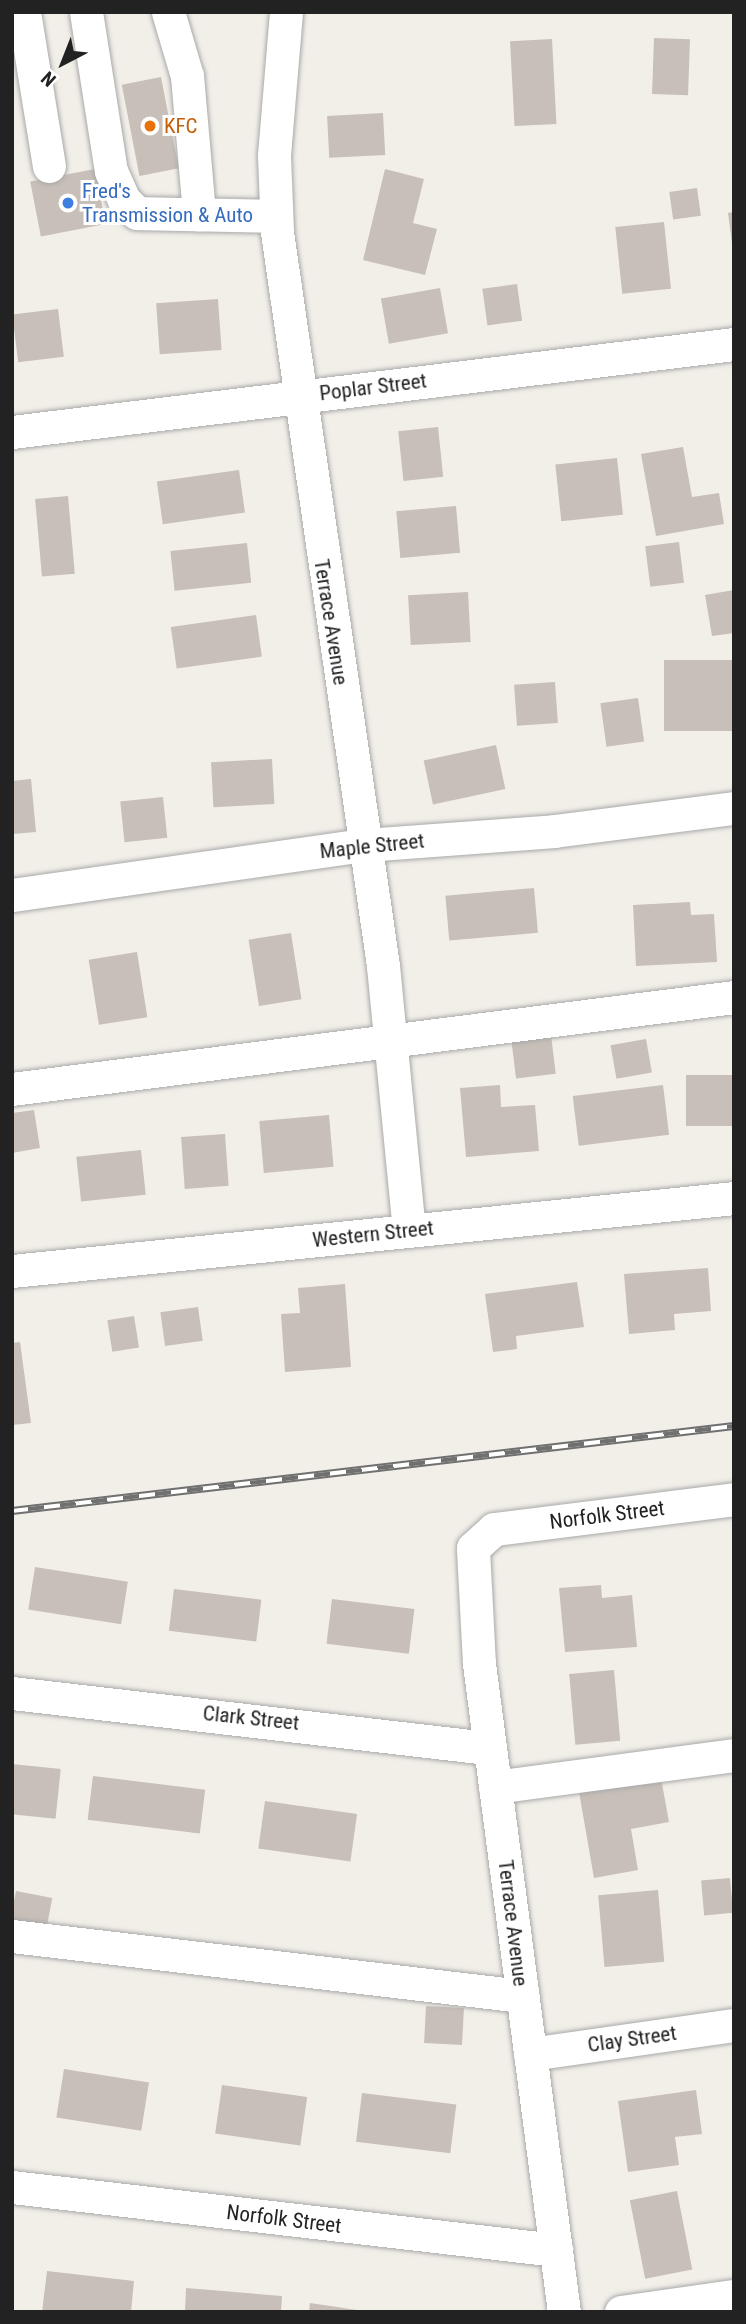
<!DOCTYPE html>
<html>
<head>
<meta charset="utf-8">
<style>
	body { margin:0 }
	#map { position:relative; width:746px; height:2324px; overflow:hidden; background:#f2efe9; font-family:"Roboto Condensed",sans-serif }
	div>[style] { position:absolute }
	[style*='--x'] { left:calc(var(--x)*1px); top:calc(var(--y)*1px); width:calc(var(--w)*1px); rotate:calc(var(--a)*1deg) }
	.building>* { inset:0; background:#c7bfb8; transform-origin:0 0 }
	.roads { filter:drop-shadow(0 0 2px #a9a9a9) drop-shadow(0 0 2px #a9a9a9) }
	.minor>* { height:33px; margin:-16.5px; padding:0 16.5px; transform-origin:16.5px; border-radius:16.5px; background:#fff }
	.rail>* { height:8px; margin-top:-4px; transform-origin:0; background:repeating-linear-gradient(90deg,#fff 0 16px,#707070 0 32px); box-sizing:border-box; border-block:2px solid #707070 }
	.dots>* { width:19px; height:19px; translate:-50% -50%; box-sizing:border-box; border:4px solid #fff; border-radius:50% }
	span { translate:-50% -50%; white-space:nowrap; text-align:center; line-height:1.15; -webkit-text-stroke:6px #fff; paint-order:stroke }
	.food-label { font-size:21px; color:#c56008 }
	.left { translate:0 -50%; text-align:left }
	.shop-label { font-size:21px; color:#366cbe }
	.street-label { font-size:21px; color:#222 }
	.frame { position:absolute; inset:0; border:14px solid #222; pointer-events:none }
	.north { position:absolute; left:28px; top:28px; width:70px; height:70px; -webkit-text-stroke:5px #fff; paint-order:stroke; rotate:222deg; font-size:19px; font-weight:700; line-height:28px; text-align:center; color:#222 }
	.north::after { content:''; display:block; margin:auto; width:24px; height:32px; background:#222; clip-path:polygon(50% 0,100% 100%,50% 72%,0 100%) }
</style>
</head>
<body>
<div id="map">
	<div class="building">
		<i style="left:654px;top:38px;width:36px;height:56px;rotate:2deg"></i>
		<i style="left:552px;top:39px;width:85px;height:42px;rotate:87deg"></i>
		<i style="left:161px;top:77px;width:93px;height:40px;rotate:79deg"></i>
		<i style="left:383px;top:113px;width:42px;height:56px;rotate:87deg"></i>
		<i style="left:95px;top:169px;width:56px;height:66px;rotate:79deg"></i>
		<i style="clip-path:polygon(385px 169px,424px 179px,413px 223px,437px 229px,425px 275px,363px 260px)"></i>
		<i style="left:697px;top:188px;width:28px;height:28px;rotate:82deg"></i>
		<i style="clip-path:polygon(734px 212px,734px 242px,732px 243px,728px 213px)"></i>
		<i style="left:664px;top:222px;width:67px;height:49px;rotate:84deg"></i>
		<i style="left:517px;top:284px;width:37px;height:35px;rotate:82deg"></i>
		<i style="left:440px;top:288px;width:46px;height:60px;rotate:80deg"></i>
		<i style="left:218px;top:299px;width:51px;height:62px;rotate:86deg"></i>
		<i style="left:58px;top:309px;width:48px;height:46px;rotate:83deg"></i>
		<i style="left:438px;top:427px;width:50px;height:40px;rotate:84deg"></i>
		<i style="clip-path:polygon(683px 447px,692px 497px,719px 493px,724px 524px,656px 536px,641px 454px)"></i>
		<i style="left:617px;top:458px;width:57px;height:62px;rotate:84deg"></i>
		<i style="left:239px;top:470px;width:43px;height:83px;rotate:82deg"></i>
		<i style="left:68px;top:496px;width:78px;height:33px;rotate:85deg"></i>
		<i style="left:456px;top:506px;width:47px;height:60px;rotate:85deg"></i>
		<i style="left:679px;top:542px;width:41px;height:34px;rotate:83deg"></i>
		<i style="left:247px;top:543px;width:40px;height:77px;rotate:84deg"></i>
		<i style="clip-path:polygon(734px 590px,734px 633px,712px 636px,705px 595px)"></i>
		<i style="left:468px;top:592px;width:50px;height:60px;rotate:87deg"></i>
		<i style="left:256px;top:615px;width:42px;height:86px;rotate:82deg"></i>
		<i style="left:734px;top:660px;width:71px;height:70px;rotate:90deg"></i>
		<i style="left:555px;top:682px;width:41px;height:41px;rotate:86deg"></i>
		<i style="left:638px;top:698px;width:44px;height:38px;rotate:82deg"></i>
		<i style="left:496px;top:745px;width:45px;height:74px;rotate:78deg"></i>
		<i style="left:272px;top:759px;width:45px;height:61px;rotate:87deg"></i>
		<i style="clip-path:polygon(31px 779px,36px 832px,12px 834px,12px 781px)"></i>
		<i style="left:163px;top:797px;width:41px;height:43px;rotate:84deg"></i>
		<i style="left:534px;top:888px;width:45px;height:89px;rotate:85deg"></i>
		<i style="clip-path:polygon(690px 902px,691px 915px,714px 914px,717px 962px,636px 966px,633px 905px)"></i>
		<i style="left:291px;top:933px;width:67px;height:43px;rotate:81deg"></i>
		<i style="left:137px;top:952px;width:66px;height:49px;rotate:81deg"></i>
		<i style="left:551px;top:1035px;width:39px;height:40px;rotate:83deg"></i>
		<i style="left:646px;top:1039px;width:34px;height:36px;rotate:80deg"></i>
		<i style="left:734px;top:1075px;width:51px;height:48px;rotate:90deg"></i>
		<i style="clip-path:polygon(500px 1085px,501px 1107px,535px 1105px,539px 1151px,466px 1157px,460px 1088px)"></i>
		<i style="left:663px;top:1085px;width:50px;height:91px;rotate:83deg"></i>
		<i style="clip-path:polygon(34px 1110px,40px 1148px,12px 1153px,12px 1113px)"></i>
		<i style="left:329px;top:1115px;width:52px;height:70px;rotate:85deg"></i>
		<i style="left:225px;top:1134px;width:52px;height:44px;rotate:86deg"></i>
		<i style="left:141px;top:1150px;width:45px;height:65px;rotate:84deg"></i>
		<i style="clip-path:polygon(708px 1268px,711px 1311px,674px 1314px,675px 1330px,629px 1334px,624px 1274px)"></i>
		<i style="clip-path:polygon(577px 1282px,584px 1327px,516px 1336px,517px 1349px,493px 1352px,485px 1294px)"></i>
		<i style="clip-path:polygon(345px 1284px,351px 1367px,285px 1372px,281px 1314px,300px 1313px,298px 1288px)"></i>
		<i style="left:198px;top:1307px;width:34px;height:38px;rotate:82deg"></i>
		<i style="left:134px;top:1316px;width:32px;height:27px;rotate:81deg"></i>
		<i style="clip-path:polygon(20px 1342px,31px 1423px,12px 1425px,12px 1343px)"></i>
		<i style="left:35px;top:1567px;width:94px;height:43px;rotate:9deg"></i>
		<i style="clip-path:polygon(601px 1585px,602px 1598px,632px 1595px,637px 1647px,565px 1652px,559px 1588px)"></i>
		<i style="left:174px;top:1589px;width:88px;height:42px;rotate:7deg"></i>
		<i style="left:332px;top:1599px;width:83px;height:45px;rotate:7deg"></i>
		<i style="left:614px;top:1670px;width:71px;height:45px;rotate:85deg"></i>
		<i style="left:12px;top:1764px;width:49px;height:50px;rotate:6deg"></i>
		<i style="left:93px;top:1776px;width:113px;height:44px;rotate:7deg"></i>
		<i style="clip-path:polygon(661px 1778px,669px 1822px,631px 1829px,638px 1870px,594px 1878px,579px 1792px)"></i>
		<i style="left:265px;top:1801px;width:93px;height:48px;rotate:8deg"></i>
		<i style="left:730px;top:1878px;width:35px;height:29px;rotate:85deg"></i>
		<i style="left:658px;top:1890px;width:72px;height:60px;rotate:85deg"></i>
		<i style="left:16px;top:1891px;width:37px;height:31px;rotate:11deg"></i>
		<i style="left:426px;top:2006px;width:38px;height:37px;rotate:3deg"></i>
		<i style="left:64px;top:2069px;width:86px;height:49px;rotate:9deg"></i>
		<i style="left:222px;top:2085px;width:86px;height:49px;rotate:8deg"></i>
		<i style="clip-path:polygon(696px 2090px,702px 2134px,675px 2137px,679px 2165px,628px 2172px,618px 2101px)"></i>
		<i style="left:362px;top:2093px;width:95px;height:49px;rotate:7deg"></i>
		<i style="left:677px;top:2191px;width:80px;height:48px;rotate:79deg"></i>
		<i style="clip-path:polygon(47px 2271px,134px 2281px,131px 2312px,42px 2312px)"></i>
		<i style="clip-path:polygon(186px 2288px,282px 2296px,281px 2312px,185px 2312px)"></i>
		<i style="clip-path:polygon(310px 2303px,357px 2310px,357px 2312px,309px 2312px)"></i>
	</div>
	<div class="roads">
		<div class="minor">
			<i style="--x:24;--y:12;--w:156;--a:80.8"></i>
			<i style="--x:86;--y:12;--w:161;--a:81.1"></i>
			<i style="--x:111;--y:171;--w:32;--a:66"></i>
			<i style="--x:124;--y:200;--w:18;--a:45"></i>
			<i style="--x:137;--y:213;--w:139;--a:1.2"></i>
			<i style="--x:168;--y:12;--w:67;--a:73.5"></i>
			<i style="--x:187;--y:76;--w:139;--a:85"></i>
			<i style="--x:286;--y:12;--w:144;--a:94.8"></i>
			<i style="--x:274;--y:156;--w:76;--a:87.7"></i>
			<i style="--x:277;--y:232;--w:742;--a:81.78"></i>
			<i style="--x:383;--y:966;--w:265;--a:84.4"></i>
			<i style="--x:12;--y:432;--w:727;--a:-6.95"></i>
			<i style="--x:12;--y:895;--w:357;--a:-8.1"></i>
			<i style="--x:365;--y:845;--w:190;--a:-4.2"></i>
			<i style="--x:554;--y:831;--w:181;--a:-7.3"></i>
			<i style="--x:12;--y:1089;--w:728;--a:-7.26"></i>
			<i style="--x:12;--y:1271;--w:726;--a:-5.77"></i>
			<i style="--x:12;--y:1693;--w:481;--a:6.6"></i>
			<i style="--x:495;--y:1787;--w:241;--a:-7.6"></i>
			<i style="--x:12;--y:1936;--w:514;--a:6.71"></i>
			<i style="--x:530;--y:2054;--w:206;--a:-8.1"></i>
			<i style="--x:12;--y:2187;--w:548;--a:6.61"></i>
			<i style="--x:564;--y:2312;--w:654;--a:-97.47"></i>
			<i style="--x:479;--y:1664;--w:116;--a:-93"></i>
			<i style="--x:473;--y:1548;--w:28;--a:-42"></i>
			<i style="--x:494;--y:1529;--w:242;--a:-7.1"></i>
			<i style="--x:621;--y:2312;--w:114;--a:-8.1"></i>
		</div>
	</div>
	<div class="rail">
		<i style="--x:12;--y:1511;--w:727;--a:-6.71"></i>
	</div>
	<div class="dots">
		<i style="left:150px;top:126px;background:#e8710a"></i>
		<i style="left:68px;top:203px;background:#3f7fe0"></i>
	</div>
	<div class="food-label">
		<span class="left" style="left:164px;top:126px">KFC</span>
	</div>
	<div class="shop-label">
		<span class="left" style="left:82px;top:203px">Fred's<br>Transmission &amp; Auto</span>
	</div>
	<div class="street-label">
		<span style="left:373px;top:387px;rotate:-7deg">Poplar Street</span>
		<span style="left:331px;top:622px;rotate:81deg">Terrace Avenue</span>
		<span style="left:372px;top:846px;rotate:-6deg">Maple Street</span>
		<span style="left:373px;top:1234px;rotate:-6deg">Western Street</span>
		<span style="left:607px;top:1515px;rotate:-7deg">Norfolk Street</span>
		<span style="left:251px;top:1718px;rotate:6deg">Clark Street</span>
		<span style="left:513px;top:1923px;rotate:83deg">Terrace Avenue</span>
		<span style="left:632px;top:2039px;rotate:-8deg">Clay Street</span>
		<span style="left:284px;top:2219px;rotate:7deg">Norfolk Street</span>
	</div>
	<div class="frame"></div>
	<div class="north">N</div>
</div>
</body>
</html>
